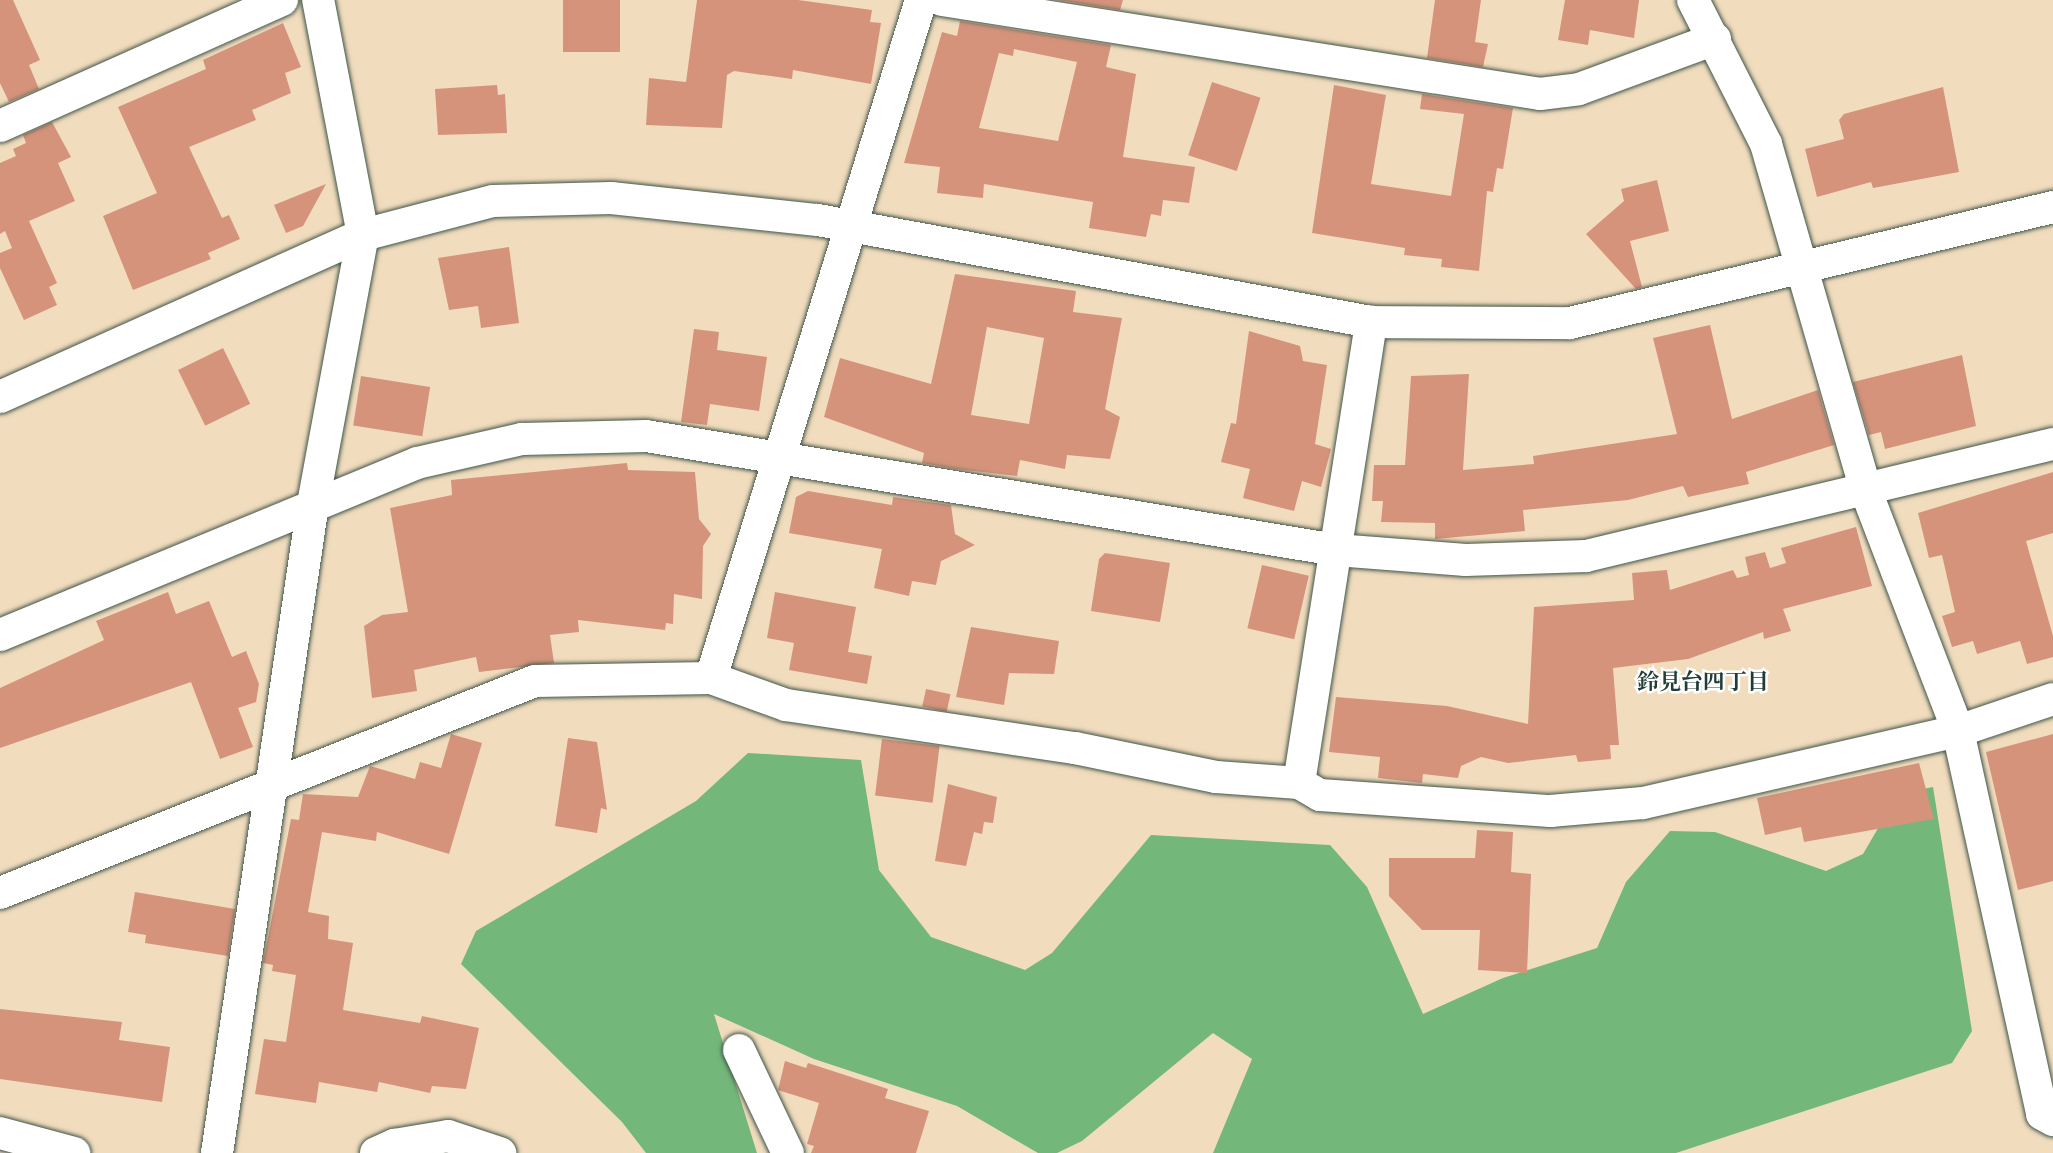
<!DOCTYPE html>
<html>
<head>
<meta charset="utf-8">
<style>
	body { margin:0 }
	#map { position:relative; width:2053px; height:1153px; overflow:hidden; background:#f2dcbe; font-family:"IM FELL Great Primer","Noto Serif JP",serif }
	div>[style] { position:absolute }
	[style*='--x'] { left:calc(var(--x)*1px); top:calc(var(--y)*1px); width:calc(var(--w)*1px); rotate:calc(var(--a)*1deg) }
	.forest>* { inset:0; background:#74b77a }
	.building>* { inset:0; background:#d5937c; transform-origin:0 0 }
	.roads { filter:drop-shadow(0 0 2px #3f5549) drop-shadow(0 0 2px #3f5549) }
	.minor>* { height:32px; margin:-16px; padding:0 16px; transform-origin:16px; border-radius:16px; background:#fff }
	span { translate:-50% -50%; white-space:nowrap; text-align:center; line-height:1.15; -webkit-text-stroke:5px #fff; paint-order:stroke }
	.neighbourhood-label { font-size:22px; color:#1f3d34; font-weight:700 }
</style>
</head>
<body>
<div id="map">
	<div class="forest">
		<i style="clip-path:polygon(748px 753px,861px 760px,879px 870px,931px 937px,1025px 970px,1052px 953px,1151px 835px,1330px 845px,1367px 887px,1423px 1014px,1503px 978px,1597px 948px,1626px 882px,1670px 831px,1715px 832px,1826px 871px,1863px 854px,1898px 794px,1933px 787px,1972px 1031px,1952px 1063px,1676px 1153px,1213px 1153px,1252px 1059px,1213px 1033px,1082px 1141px,1057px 1153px,1038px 1153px,957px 1106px,814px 1059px,714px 1014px,757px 1153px,646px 1153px,622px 1122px,461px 964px,476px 931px,696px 801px)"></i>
	</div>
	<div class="building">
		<i style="clip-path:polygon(0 0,13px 0,40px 60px,29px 65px,39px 89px,9px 102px,0 83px)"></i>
		<i style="left:563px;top:0;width:57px;height:52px"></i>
		<i style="clip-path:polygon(697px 0,798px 0,872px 10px,870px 22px,881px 23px,871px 84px,793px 70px,792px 79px,734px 71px,727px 75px,722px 128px,646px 125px,649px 78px,686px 82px)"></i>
		<i style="clip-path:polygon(1058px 0,1123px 0,1120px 10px)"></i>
		<i style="clip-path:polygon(1435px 0,1481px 0,1475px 42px,1488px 44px,1483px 67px,1427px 58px)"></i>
		<i style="clip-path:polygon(1565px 0,1639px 0,1634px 38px,1590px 30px,1588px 45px,1558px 40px)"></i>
		<i style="clip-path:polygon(evenodd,960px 21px,1111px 45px,1106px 67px,1136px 74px,1123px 157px,1195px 167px,1189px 203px,1163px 200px,1161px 216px,1151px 214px,1146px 237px,1089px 228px,1093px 202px,984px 184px,983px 198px,937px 193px,940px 167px,904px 163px,942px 32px,957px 36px,960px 21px,1014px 49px,1077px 62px,1058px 141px,979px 128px,999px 53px,1013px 56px,1014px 49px)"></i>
		<i style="clip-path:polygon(283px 23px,301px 67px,285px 73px,291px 93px,252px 110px,256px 120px,189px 147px,222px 218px,229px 215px,240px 239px,208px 253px,211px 259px,133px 290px,103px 216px,157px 193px,118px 107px,206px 69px,203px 60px)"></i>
		<i style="left:1212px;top:82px;width:51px;height:77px;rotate:18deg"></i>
		<i style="clip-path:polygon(497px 85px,498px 95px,505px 94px,507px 133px,438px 135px,435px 89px)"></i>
		<i style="clip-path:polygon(1334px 85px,1386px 95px,1371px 184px,1451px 196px,1464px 114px,1420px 109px,1422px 94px,1513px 108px,1503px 169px,1497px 168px,1493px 192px,1487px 191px,1479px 271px,1441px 267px,1442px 259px,1404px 255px,1405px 248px,1312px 233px)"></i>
		<i style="clip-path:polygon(1943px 87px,1959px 172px,1873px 188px,1871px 182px,1817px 197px,1805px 149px,1844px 139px,1839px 120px,1844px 114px)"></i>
		<i style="clip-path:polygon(52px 122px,71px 157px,58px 163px,75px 201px,29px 221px,57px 283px,49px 287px,57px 305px,24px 320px,0 268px,0 253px,12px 248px,5px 231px,0 234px,0 163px,16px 156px,13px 149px,26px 143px,23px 135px)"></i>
		<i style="clip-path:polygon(1657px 180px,1669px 231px,1630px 241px,1642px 287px,1636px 289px,1586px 234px,1624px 201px,1621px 189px)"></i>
		<i style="clip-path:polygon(326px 184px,303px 226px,286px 233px,274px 205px)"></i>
		<i style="clip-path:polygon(509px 247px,519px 323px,481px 328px,478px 306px,449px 310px,438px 258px)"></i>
		<i style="clip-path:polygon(evenodd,955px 274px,1076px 291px,1073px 312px,1122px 318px,1105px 409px,1120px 417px,1110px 459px,1067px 455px,1065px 469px,1020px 460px,1017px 476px,956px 469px,922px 463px,924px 453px,824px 417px,840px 358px,931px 384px,955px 274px,987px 327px,1044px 338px,1029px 424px,971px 415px,987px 327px)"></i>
		<i style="clip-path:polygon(1710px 325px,1732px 419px,1818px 390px,1834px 445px,1746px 472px,1749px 484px,1688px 497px,1683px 486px,1628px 500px,1523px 510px,1525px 531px,1435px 539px,1435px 523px,1381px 522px,1383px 501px,1372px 501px,1374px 465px,1405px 465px,1411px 376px,1469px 374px,1463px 470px,1534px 464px,1533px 456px,1677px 434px,1653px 338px)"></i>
		<i style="clip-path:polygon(694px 329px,719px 332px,717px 350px,767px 357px,759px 411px,710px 404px,707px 425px,681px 422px)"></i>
		<i style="clip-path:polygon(1249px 331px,1300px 346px,1303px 361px,1327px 365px,1315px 444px,1331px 449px,1321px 487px,1302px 481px,1294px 511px,1243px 498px,1250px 469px,1221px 462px,1231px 423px,1236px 424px)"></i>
		<i style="left:223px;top:348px;width:62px;height:50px;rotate:64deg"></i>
		<i style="clip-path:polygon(1962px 355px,1976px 426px,1885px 449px,1881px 432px,1869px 435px,1853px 382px)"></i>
		<i style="left:361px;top:376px;width:70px;height:50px;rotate:9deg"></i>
		<i style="clip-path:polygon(627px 463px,628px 470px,695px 472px,699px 519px,711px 534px,703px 546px,702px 599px,674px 594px,673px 624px,666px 623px,665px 630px,578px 620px,579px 632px,550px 635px,554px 663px,479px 672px,476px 657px,414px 670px,417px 691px,372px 698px,364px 626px,382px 615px,408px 612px,390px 508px,452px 495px,451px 480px)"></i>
		<i style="clip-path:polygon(2053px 472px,2053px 533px,2026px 541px,2053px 636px,2053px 657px,2027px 664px,2020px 641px,1977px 654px,1973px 641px,1952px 647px,1942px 616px,1955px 612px,1942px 555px,1929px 558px,1918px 513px)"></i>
		<i style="clip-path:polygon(808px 491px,892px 505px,893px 497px,951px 505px,955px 534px,975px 545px,941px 561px,936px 585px,912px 581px,909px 596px,874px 588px,882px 549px,789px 533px,796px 497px)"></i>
		<i style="clip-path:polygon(1856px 527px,1872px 586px,1783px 609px,1791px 631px,1764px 639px,1763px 632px,1688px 659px,1613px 668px,1619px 745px,1610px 745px,1611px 759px,1578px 762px,1576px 755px,1508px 763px,1481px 757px,1461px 766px,1458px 778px,1423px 774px,1422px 783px,1378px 778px,1380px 757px,1329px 752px,1336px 697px,1447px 706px,1528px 724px,1534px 607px,1634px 600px,1632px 573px,1667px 570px,1670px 590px,1733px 570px,1737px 578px,1749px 575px,1745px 557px,1765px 552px,1770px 568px,1786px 563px,1781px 548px)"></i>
		<i style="clip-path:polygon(1105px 553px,1170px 563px,1160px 622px,1091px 611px,1099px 559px)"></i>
		<i style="left:1262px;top:565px;width:48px;height:65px;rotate:13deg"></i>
		<i style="clip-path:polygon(168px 592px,176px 614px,209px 601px,232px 657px,246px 651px,259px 684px,256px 702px,238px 708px,253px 747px,220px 759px,191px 682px,0 748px,0 688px,104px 640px,96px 621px)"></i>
		<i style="clip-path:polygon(775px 592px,856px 607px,848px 652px,872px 656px,867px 684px,789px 670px,794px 643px,767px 638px)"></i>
		<i style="clip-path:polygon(971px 627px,1059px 641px,1054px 674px,1009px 673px,1004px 705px,956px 697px)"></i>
		<i style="left:926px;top:689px;width:25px;height:18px;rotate:12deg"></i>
		<i style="clip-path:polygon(451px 734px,482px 743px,449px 854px,377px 832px,376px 841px,322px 832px,308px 912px,329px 916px,328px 939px,353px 943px,343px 1010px,420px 1023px,422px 1016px,479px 1028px,466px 1089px,432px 1086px,430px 1093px,379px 1082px,377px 1092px,319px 1082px,316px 1103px,255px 1094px,264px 1039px,286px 1042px,296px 975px,272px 971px,273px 965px,263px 963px,291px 819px,299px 820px,303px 794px,358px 797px,370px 766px,415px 779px,420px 762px,441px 768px)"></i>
		<i style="clip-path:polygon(2053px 734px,2053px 881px,2018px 890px,1986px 752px)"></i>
		<i style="clip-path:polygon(568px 738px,597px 742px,607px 810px,601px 808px,597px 833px,555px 826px)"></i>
		<i style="left:882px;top:739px;width:58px;height:57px;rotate:7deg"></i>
		<i style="clip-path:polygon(1919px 763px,1934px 819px,1804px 842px,1801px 827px,1765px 835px,1757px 798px)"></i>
		<i style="clip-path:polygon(948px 784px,997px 797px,993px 823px,984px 822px,982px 834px,974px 832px,966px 866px,935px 861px)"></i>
		<i style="clip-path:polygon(1477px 830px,1513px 832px,1511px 872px,1531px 874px,1527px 973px,1478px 970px,1480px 930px,1422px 930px,1389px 896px,1389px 858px,1475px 858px)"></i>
		<i style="clip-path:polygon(135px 892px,235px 909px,228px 956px,145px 943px,146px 935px,128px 932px)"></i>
		<i style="clip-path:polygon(0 1009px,122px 1022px,119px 1040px,170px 1047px,162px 1102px,0 1079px)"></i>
		<i style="clip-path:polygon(785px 1061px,806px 1068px,808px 1063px,888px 1089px,885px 1098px,929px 1111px,916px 1153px,811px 1153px,814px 1146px,807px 1144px,819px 1103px,778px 1090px)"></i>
	</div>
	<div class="roads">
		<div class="minor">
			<i style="--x:942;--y:0;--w:605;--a:8.93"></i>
			<i style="--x:1540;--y:94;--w:39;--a:-7"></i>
			<i style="--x:1579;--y:89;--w:145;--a:-20.2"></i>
			<i style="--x:1693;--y:0;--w:161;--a:63.1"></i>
			<i style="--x:1766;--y:144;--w:361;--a:73.9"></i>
			<i style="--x:1866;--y:491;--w:257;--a:69"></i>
			<i style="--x:1958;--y:731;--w:392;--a:77.6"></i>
			<i style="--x:2042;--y:1114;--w:13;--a:29"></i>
			<i style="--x:0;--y:126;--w:309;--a:-24.1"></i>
			<i style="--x:0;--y:397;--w:398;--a:-24.1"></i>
			<i style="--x:363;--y:235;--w:134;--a:-14.7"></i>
			<i style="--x:493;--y:201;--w:118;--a:-1.5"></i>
			<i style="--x:611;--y:198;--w:208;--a:6.1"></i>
			<i style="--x:818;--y:220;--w:562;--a:10.45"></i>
			<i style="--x:1371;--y:322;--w:199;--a:0.3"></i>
			<i style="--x:1570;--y:323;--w:497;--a:-13.5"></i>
			<i style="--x:0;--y:635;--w:451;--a:-22.4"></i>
			<i style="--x:417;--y:463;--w:108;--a:-12.9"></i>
			<i style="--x:522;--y:439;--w:124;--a:-1.4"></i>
			<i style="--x:646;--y:436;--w:699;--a:9.38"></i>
			<i style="--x:1336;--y:550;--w:130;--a:4.4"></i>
			<i style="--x:1466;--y:560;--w:120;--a:-1.9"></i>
			<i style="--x:1586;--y:556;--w:480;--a:-13.5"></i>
			<i style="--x:711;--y:678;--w:710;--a:-72.79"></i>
			<i style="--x:1299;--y:783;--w:467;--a:-81.1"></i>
			<i style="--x:0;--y:893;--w:575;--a:-21.62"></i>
			<i style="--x:535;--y:681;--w:176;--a:-1"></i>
			<i style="--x:711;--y:678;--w:80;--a:19.8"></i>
			<i style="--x:786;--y:705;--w:292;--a:8.5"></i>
			<i style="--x:1075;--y:748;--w:144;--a:11.6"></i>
			<i style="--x:1216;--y:777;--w:83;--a:4.1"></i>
			<i style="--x:1299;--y:783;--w:24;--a:30"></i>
			<i style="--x:1320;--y:795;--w:231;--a:4"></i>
			<i style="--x:1550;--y:811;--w:93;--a:-4.9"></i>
			<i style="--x:1643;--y:803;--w:323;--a:-12.9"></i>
			<i style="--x:1958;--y:731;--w:100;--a:-18.6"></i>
			<i style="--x:739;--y:1050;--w:114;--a:64.6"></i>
			<i style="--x:0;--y:1133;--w:77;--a:15.1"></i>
			<i style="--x:217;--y:1153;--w:656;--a:-81.59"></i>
			<i style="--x:313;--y:504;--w:274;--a:-79.5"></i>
			<i style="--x:363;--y:235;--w:239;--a:-100.8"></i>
			<i style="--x:376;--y:1153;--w:20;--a:-24"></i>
			<i style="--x:394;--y:1145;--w:55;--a:-9.5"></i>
			<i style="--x:448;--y:1136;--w:55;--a:18.1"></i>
		</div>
	</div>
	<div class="neighbourhood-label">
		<span style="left:1703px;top:682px">鈴見台四丁目</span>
	</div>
</div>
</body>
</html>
